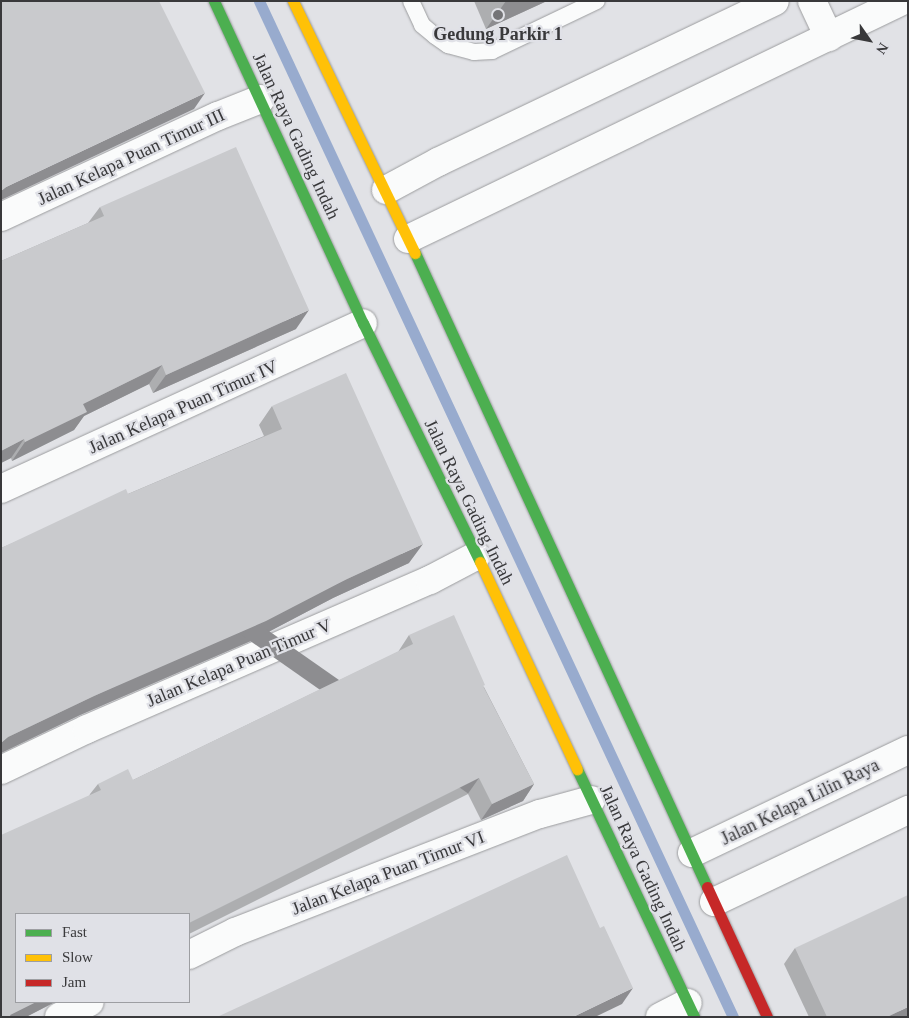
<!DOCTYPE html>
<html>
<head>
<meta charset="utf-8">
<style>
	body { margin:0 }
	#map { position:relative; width:909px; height:1018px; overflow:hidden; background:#e1e2e6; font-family:"Times New Roman",serif }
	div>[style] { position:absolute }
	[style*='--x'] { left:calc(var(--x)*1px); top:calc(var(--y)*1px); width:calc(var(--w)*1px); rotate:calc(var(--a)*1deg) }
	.stream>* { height:11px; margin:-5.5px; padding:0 5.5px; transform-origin:5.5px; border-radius:5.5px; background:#98abce }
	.roads { filter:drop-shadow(0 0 1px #9b9c9e) drop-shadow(0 0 1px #9b9c9e) }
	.lane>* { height:16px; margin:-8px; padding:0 8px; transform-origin:8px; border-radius:8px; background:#fafbfb }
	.street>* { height:28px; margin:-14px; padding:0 14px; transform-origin:14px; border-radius:14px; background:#fafbfb }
	.fast>* { height:11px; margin:-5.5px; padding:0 5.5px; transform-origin:5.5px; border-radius:5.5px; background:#4caf50 }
	.slow>* { height:11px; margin:-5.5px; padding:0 5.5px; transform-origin:5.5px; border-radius:5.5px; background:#ffc107 }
	.jam>* { height:11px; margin:-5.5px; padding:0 5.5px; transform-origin:5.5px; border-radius:5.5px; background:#c62828 }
	.wall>* { inset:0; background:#adaeb0 }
	.shaded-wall>* { inset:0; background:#8d8d90; transform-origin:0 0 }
	.building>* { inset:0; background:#c9cacd }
	.dots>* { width:14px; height:14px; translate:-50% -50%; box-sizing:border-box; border:2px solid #e0e1e7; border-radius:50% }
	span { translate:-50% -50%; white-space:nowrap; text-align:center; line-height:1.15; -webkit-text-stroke:4.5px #e0e1e7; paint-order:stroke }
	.poi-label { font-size:18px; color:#39393b; font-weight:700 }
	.street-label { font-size:18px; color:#39393b }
	.frame { position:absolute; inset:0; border:2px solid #39393b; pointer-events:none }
	.legend { position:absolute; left:15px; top:913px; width:175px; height:90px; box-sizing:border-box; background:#e0e1e7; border:1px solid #9d9ea2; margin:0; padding:6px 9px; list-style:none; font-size:15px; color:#39393b }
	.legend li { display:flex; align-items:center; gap:10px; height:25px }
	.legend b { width:25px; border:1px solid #9d9ea2 }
	.north { position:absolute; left:844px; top:15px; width:50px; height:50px; -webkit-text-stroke:4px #e0e1e7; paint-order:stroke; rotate:123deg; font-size:14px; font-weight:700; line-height:20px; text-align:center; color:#39393b }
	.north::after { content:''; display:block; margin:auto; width:18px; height:22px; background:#39393b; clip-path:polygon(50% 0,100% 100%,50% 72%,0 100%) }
</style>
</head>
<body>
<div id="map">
	<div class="stream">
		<i style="--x:259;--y:1;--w:1121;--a:64.99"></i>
	</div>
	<div class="roads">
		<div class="lane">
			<i style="--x:411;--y:1;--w:26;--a:65"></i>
			<i style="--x:422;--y:25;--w:17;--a:40"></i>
			<i style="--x:435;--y:36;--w:16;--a:35"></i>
			<i style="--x:448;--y:45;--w:27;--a:15"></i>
			<i style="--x:474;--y:52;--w:18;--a:-3"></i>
			<i style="--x:492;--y:51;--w:116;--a:-25.5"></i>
		</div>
		<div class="street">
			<i style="--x:812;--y:1;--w:40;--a:65"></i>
			<i style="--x:386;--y:190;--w:59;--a:-28.3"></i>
			<i style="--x:438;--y:162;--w:373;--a:-25.5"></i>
			<i style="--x:1;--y:217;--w:239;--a:-25"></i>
			<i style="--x:218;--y:116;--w:46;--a:-21.6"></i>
			<i style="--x:408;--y:239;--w:548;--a:-25.72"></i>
			<i style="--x:1;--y:489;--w:398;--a:-24.6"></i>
			<i style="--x:1;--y:770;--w:95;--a:-25.5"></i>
			<i style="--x:87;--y:729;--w:374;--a:-23.5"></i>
			<i style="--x:430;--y:580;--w:52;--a:-27.6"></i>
			<i style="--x:692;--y:853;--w:239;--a:-25.5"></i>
			<i style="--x:714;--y:902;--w:215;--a:-25.4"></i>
			<i style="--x:189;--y:955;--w:51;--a:-26.6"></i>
			<i style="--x:235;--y:932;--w:327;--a:-21.2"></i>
			<i style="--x:540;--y:814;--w:53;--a:-15.4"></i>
			<i style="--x:59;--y:1017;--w:34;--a:-26"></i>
			<i style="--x:660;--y:1017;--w:31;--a:-27"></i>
		</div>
		<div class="fast">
			<i style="--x:214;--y:1;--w:355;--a:65.2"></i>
			<i style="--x:363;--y:323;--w:266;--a:63.9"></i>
			<i style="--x:415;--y:253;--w:698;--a:65.27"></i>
			<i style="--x:577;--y:769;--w:274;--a:64.7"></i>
		</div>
		<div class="slow">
			<i style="--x:293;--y:1;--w:280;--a:64.2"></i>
			<i style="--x:480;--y:562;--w:229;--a:64.9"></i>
		</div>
		<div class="jam">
			<i style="--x:707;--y:887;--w:143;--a:65.2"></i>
		</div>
	</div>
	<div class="wall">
		<i style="clip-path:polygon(474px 1px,547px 1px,486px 29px)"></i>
		<i style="clip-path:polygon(100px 207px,296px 329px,153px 393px,149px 384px,84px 416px,74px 430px,12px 461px,11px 458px,1px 463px,1px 261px,88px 223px)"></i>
		<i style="clip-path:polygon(272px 406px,409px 563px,333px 598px,253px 640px,80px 715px,1px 753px,1px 548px,264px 436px,259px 425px)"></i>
		<i style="clip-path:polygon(409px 635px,484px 687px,534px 784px,523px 801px,481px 820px,468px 794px,189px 934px,189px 914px,55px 1002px,26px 1017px,1px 1017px,90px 794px,98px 784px,133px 780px,398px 652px)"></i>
		<i style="clip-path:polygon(795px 948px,908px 1017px,809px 1017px,784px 964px)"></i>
	</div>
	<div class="shaded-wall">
		<i style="clip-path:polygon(506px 1px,547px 1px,486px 29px)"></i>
		<i style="clip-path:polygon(205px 93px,194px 109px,1px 200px,1px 191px,6px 187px)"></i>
		<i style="clip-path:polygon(309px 310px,296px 329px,153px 393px,166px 375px)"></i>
		<i style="clip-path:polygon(162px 365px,149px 384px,84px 416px,74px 430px,12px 461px,25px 442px,83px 404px)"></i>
		<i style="clip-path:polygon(24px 439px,11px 458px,1px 463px,1px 451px)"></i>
		<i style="clip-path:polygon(423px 544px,409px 563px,333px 598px,253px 640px,80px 715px,1px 753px,1px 743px,8px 737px,94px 696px)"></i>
		<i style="left:479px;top:778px;width:19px;height:324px;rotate:125deg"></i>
		<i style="clip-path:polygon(534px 784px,523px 801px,481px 820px,492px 804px)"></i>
		<i style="clip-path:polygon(633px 988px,622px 1004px,595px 1017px,573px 1017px)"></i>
		<i style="clip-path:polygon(36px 1002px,55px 1002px,26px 1017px,9px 1017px,10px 1015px)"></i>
		<i style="clip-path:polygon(908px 1007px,908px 1017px,887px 1017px)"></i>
	</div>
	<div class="building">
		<i style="clip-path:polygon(1px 1px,159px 1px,205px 93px,6px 187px,1px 191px)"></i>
		<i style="clip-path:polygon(236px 147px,309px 310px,166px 375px,162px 365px,83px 404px,87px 412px,25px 442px,24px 439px,1px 451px,1px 261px,104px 216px,100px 207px)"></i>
		<i style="clip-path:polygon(346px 373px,423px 544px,347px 579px,266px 621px,94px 696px,8px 737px,1px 743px,1px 548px,126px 489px,128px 494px,282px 429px,272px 406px)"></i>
		<i style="clip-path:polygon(454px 615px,485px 685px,483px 686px,534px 784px,492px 804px,479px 778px,189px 923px,189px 914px,16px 914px,16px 1002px,36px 1002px,10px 1015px,11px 1017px,1px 1017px,1px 835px,101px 790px,98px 784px,128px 769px,133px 780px,413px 644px,409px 635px)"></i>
		<i style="clip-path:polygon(567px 855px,600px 928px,604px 926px,633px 988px,573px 1017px,217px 1017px)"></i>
		<i style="clip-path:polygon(908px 895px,908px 1007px,887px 1017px,827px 1017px,795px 948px)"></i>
	</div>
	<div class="dots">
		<i style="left:498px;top:15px;background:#747477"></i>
	</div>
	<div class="poi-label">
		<span style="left:498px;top:34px">Gedung Parkir 1</span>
	</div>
	<div class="street-label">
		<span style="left:296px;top:136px;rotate:65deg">Jalan Raya Gading Indah</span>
		<span style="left:131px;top:157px;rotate:-25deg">Jalan Kelapa Puan Timur III</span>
		<span style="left:183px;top:407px;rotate:-24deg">Jalan Kelapa Puan Timur IV</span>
		<span style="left:469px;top:502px;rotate:64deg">Jalan Raya Gading Indah</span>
		<span style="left:239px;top:663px;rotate:-23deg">Jalan Kelapa Puan Timur V</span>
		<span style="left:800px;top:802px;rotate:-26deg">Jalan Kelapa Lilin Raya</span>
		<span style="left:643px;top:868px;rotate:65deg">Jalan Raya Gading Indah</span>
		<span style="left:388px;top:873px;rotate:-21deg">Jalan Kelapa Puan Timur VI</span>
	</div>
	<div class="frame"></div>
	<ul class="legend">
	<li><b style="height:6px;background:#4caf50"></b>Fast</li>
	<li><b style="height:6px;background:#ffc107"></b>Slow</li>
	<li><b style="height:6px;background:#c62828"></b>Jam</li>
	</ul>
	<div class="north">N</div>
</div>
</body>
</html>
